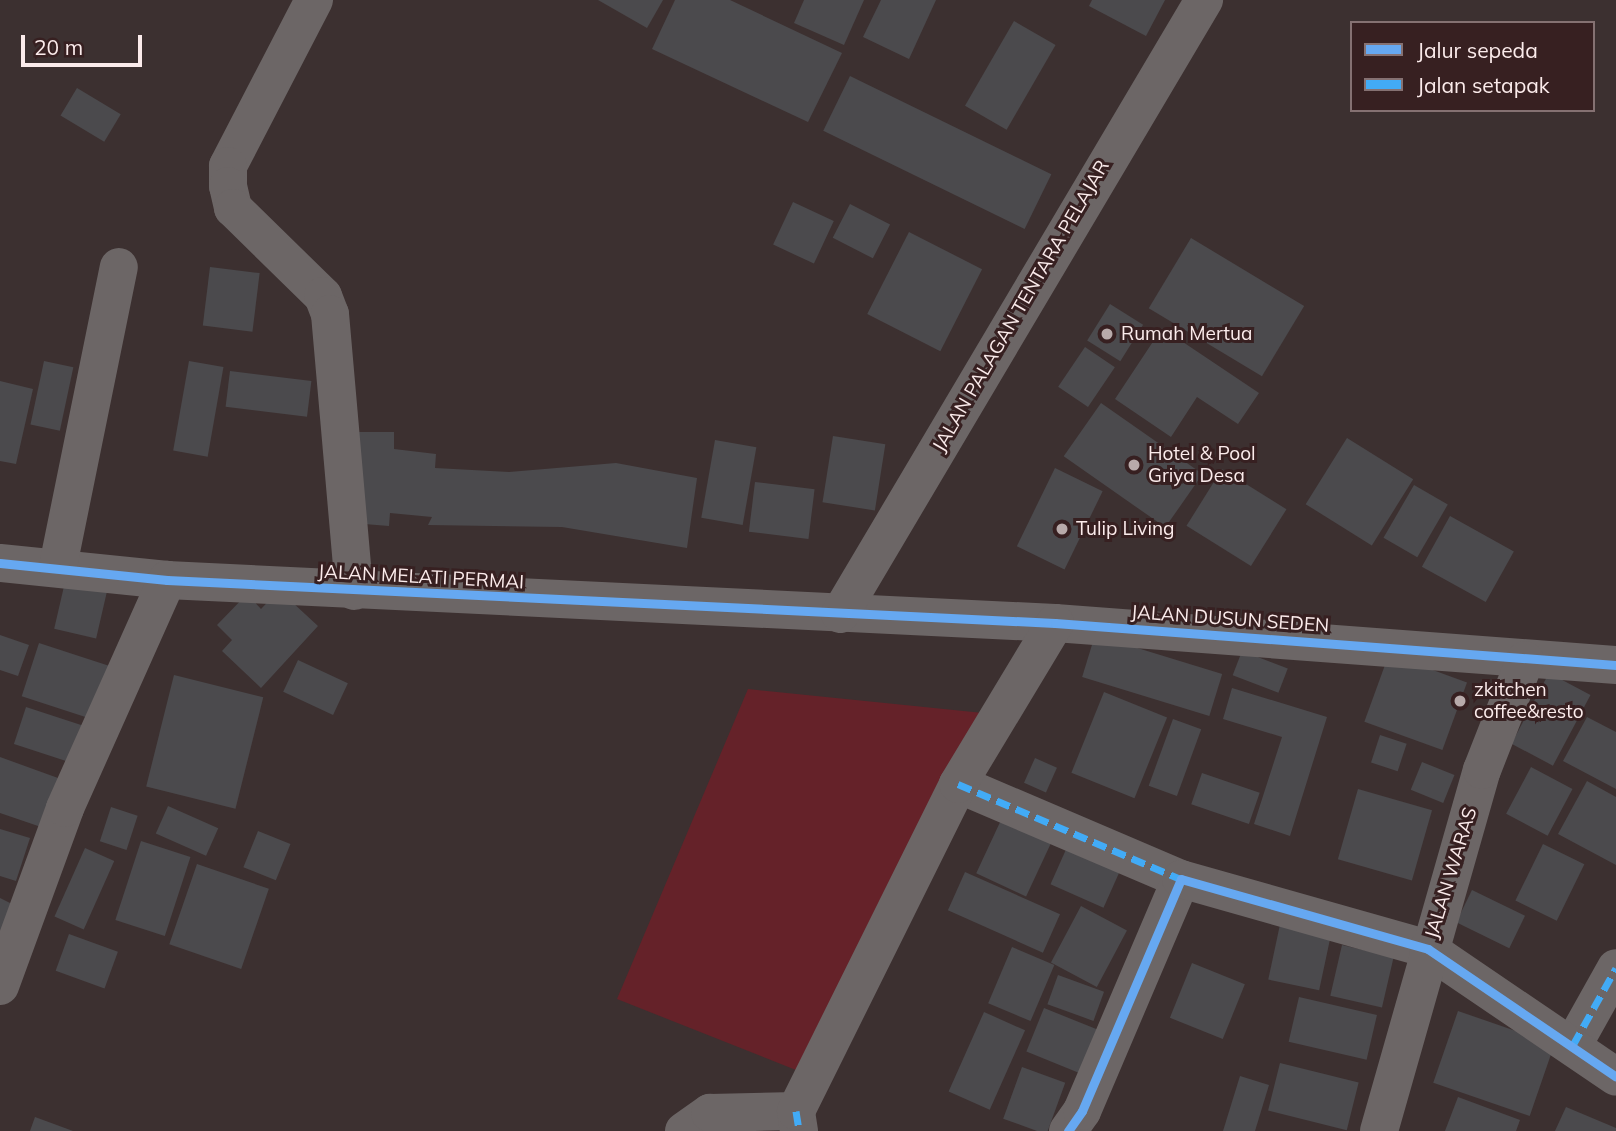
<!DOCTYPE html>
<html>
<head>
<meta charset="utf-8">
<style>
	body { margin:0 }
	#map { position:relative; width:1616px; height:1131px; overflow:hidden; background:#3c3030; font-family:Mulish,sans-serif }
	div>[style] { position:absolute }
	[style*='--x'] { left:calc(var(--x)*1px); top:calc(var(--y)*1px); width:calc(var(--w)*1px); rotate:calc(var(--a)*1deg) }
	.green>* { inset:0; background:#652229 }
	.building>* { inset:0; background:#4b4a4d; transform-origin:0 0 }
	.street>* { height:38px; margin:-19px; padding:0 19px; transform-origin:19px; border-radius:19px; background:#6c6666 }
	.quiet>* { height:7px; margin-top:-3.5px; transform-origin:0; background:repeating-linear-gradient(90deg,#42abf6 0 14px,transparent 0 21px) }
	.cycleway>* { height:9px; margin:-4.5px; padding:0 4.5px; transform-origin:4.5px; border-radius:4.5px; background:#66a8f1 }
	.dots>* { width:19px; height:19px; translate:-50% -50%; box-sizing:border-box; border:4px solid #372021; border-radius:50% }
	span { translate:-50% -50%; white-space:nowrap; text-align:center; line-height:1.15; -webkit-text-stroke:6px #372021; paint-order:stroke }
	.street-label { font-size:19px; color:#fbebeb }
	.poi-label { font-size:19px; color:#fbebeb }
	.left { translate:0 -50%; text-align:left }
	.legend { position:absolute; left:1350px; top:21px; width:245px; height:91px; box-sizing:border-box; background:#372021; border:2px solid #857172; margin:0; padding:9px 12px; list-style:none; font-size:21px; color:#fbebeb }
	.legend li { display:flex; align-items:center; gap:14px; height:35px }
	.legend b { width:35px; border:2px solid #857172 }
	.scale { position:absolute; left:21px; top:35px; width:121px; height:32px; box-sizing:border-box; border:4px solid #fbebeb; border-top:0; padding-left:9px; font-size:21px; line-height:24px; white-space:nowrap; color:#fbebeb; -webkit-text-stroke:5px #372021; paint-order:stroke }
</style>
</head>
<body>
<div id="map">
	<div class="green">
		<i style="clip-path:polygon(748px 689px,993px 714px,806px 1074px,617px 999px)"></i>
	</div>
	<div class="building">
		<i style="clip-path:polygon(598px 0,663px 0,647px 28px)"></i>
		<i style="clip-path:polygon(675px 0,730px 0,842px 53px,808px 122px,652px 49px)"></i>
		<i style="clip-path:polygon(804px 0,864px 0,844px 45px,794px 23px)"></i>
		<i style="clip-path:polygon(881px 0,936px 0,909px 59px,863px 37px)"></i>
		<i style="clip-path:polygon(1092px 0,1165px 0,1146px 36px,1089px 6px)"></i>
		<i style="left:1014px;top:21px;width:48px;height:98px;rotate:30deg"></i>
		<i style="left:850px;top:76px;width:224px;height:61px;rotate:26deg"></i>
		<i style="left:77px;top:88px;width:51px;height:32px;rotate:31deg"></i>
		<i style="left:793px;top:202px;width:45px;height:47px;rotate:25deg"></i>
		<i style="left:850px;top:204px;width:45px;height:38px;rotate:27deg"></i>
		<i style="left:909px;top:232px;width:82px;height:92px;rotate:27deg"></i>
		<i style="left:1191px;top:238px;width:132px;height:82px;rotate:31deg"></i>
		<i style="left:210px;top:267px;width:50px;height:59px;rotate:7deg"></i>
		<i style="left:1110px;top:304px;width:39px;height:43px;rotate:32deg"></i>
		<i style="clip-path:polygon(1162px 328px,1259px 393px,1238px 424px,1197px 397px,1171px 437px,1115px 399px)"></i>
		<i style="left:1085px;top:347px;width:36px;height:48px;rotate:34deg"></i>
		<i style="left:44px;top:361px;width:30px;height:65px;rotate:12deg"></i>
		<i style="left:189px;top:361px;width:35px;height:91px;rotate:10deg"></i>
		<i style="left:230px;top:371px;width:82px;height:36px;rotate:7deg"></i>
		<i style="clip-path:polygon(0 381px,33px 389px,16px 464px,0 461px)"></i>
		<i style="left:1101px;top:403px;width:124px;height:65px;rotate:35deg"></i>
		<i style="clip-path:polygon(359px 432px,394px 432px,394px 449px,436px 454px,435px 468px,509px 472px,616px 463px,697px 478px,687px 548px,562px 527px,428px 525px,432px 517px,390px 513px,389px 526px,352px 523px)"></i>
		<i style="left:833px;top:436px;width:53px;height:67px;rotate:9deg"></i>
		<i style="left:1347px;top:438px;width:78px;height:78px;rotate:32deg"></i>
		<i style="left:715px;top:440px;width:42px;height:79px;rotate:10deg"></i>
		<i style="left:1055px;top:468px;width:53px;height:87px;rotate:26deg"></i>
		<i style="left:1222px;top:469px;width:76px;height:67px;rotate:32deg"></i>
		<i style="left:755px;top:482px;width:60px;height:50px;rotate:7deg"></i>
		<i style="left:1414px;top:485px;width:39px;height:61px;rotate:30deg"></i>
		<i style="left:1450px;top:516px;width:73px;height:58px;rotate:29deg"></i>
		<i style="left:65px;top:582px;width:43px;height:48px;rotate:13deg"></i>
		<i style="clip-path:polygon(279px 590px,318px 626px,261px 688px,222px 651px,232px 640px,217px 625px,247px 594px,261px 609px)"></i>
		<i style="clip-path:polygon(0 635px,29px 645px,18px 676px,0 670px)"></i>
		<i style="left:1095px;top:635px;width:133px;height:44px;rotate:17deg"></i>
		<i style="left:39px;top:643px;width:75px;height:56px;rotate:18deg"></i>
		<i style="left:1242px;top:651px;width:49px;height:26px;rotate:21deg"></i>
		<i style="left:1389px;top:654px;width:83px;height:72px;rotate:20deg"></i>
		<i style="left:298px;top:660px;width:55px;height:35px;rotate:25deg"></i>
		<i style="left:1549px;top:673px;width:47px;height:80px;rotate:28deg"></i>
		<i style="left:174px;top:675px;width:92px;height:115px;rotate:14deg"></i>
		<i style="clip-path:polygon(1232px 688px,1327px 717px,1290px 836px,1254px 824px,1282px 737px,1223px 719px)"></i>
		<i style="left:1104px;top:692px;width:68px;height:87px;rotate:22deg"></i>
		<i style="left:26px;top:707px;width:66px;height:39px;rotate:18deg"></i>
		<i style="clip-path:polygon(1587px 717px,1616px 732px,1616px 789px,1563px 761px)"></i>
		<i style="left:1173px;top:719px;width:30px;height:71px;rotate:20deg"></i>
		<i style="left:1380px;top:735px;width:28px;height:29px;rotate:18deg"></i>
		<i style="clip-path:polygon(0 757px,58px 778px,41px 827px,0 813px)"></i>
		<i style="left:1035px;top:758px;width:24px;height:27px;rotate:24deg"></i>
		<i style="left:1422px;top:762px;width:35px;height:30px;rotate:22deg"></i>
		<i style="left:1531px;top:767px;width:47px;height:53px;rotate:28deg"></i>
		<i style="left:1202px;top:773px;width:61px;height:33px;rotate:19deg"></i>
		<i style="clip-path:polygon(1587px 781px,1616px 797px,1616px 865px,1558px 834px)"></i>
		<i style="left:1358px;top:789px;width:77px;height:73px;rotate:16deg"></i>
		<i style="left:168px;top:806px;width:55px;height:30px;rotate:24deg"></i>
		<i style="left:111px;top:807px;width:28px;height:36px;rotate:18deg"></i>
		<i style="left:1002px;top:818px;width:55px;height:61px;rotate:25deg"></i>
		<i style="clip-path:polygon(0 829px,30px 838px,16px 881px,0 876px)"></i>
		<i style="left:258px;top:831px;width:35px;height:39px;rotate:22deg"></i>
		<i style="left:141px;top:841px;width:52px;height:83px;rotate:18deg"></i>
		<i style="left:1543px;top:844px;width:46px;height:63px;rotate:26deg"></i>
		<i style="left:1068px;top:845px;width:58px;height:43px;rotate:24deg"></i>
		<i style="left:85px;top:848px;width:32px;height:75px;rotate:24deg"></i>
		<i style="left:197px;top:864px;width:76px;height:85px;rotate:19deg"></i>
		<i style="left:965px;top:872px;width:104px;height:42px;rotate:24deg"></i>
		<i style="left:1472px;top:890px;width:59px;height:36px;rotate:26deg"></i>
		<i style="clip-path:polygon(0 898px,20px 908px,0 952px)"></i>
		<i style="left:1081px;top:906px;width:52px;height:64px;rotate:28deg"></i>
		<i style="left:1282px;top:915px;width:52px;height:66px;rotate:12deg"></i>
		<i style="left:69px;top:934px;width:52px;height:39px;rotate:20deg"></i>
		<i style="left:1342px;top:945px;width:53px;height:52px;rotate:13deg"></i>
		<i style="left:1012px;top:947px;width:46px;height:61px;rotate:23deg"></i>
		<i style="left:1192px;top:963px;width:57px;height:59px;rotate:22deg"></i>
		<i style="left:1058px;top:975px;width:49px;height:31px;rotate:20deg"></i>
		<i style="left:1299px;top:997px;width:80px;height:46px;rotate:13deg"></i>
		<i style="left:1044px;top:1008px;width:61px;height:47px;rotate:22deg"></i>
		<i style="left:1458px;top:1011px;width:102px;height:76px;rotate:19deg"></i>
		<i style="left:984px;top:1012px;width:45px;height:87px;rotate:24deg"></i>
		<i style="left:1280px;top:1063px;width:81px;height:49px;rotate:14deg"></i>
		<i style="left:1022px;top:1067px;width:46px;height:55px;rotate:20deg"></i>
		<i style="clip-path:polygon(1240px 1076px,1269px 1085px,1255px 1131px,1223px 1131px)"></i>
		<i style="clip-path:polygon(1458px 1097px,1520px 1120px,1516px 1131px,1445px 1131px)"></i>
		<i style="clip-path:polygon(1566px 1107px,1616px 1128px,1616px 1131px,1555px 1131px)"></i>
		<i style="clip-path:polygon(35px 1117px,73px 1131px,30px 1131px)"></i>
	</div>
	<div class="street">
		<i style="--x:314;--y:0;--w:187;--a:117.4"></i>
		<i style="--x:228;--y:166;--w:20;--a:90"></i>
		<i style="--x:228;--y:186;--w:23;--a:77"></i>
		<i style="--x:233;--y:208;--w:126;--a:44.4"></i>
		<i style="--x:323;--y:296;--w:19;--a:69"></i>
		<i style="--x:330;--y:314;--w:278;--a:85"></i>
		<i style="--x:0;--y:563;--w:168;--a:5.8"></i>
		<i style="--x:167;--y:580;--w:889;--a:2.77"></i>
		<i style="--x:1055;--y:623;--w:563;--a:4.28"></i>
		<i style="--x:58;--y:566;--w:305;--a:-78.5"></i>
		<i style="--x:840;--y:614;--w:714;--a:-59.34"></i>
		<i style="--x:958;--y:784;--w:242;--a:23.1"></i>
		<i style="--x:0;--y:986;--w:189;--a:-69.9"></i>
		<i style="--x:65;--y:808;--w:250;--a:-65.9"></i>
		<i style="--x:1573;--y:1045;--w:88;--a:-60.8"></i>
		<i style="--x:684;--y:1131;--w:32;--a:-35"></i>
		<i style="--x:710;--y:1113;--w:86;--a:-1.3"></i>
		<i style="--x:799;--y:1131;--w:20;--a:-99"></i>
		<i style="--x:796;--y:1111;--w:365;--a:-63.6"></i>
		<i style="--x:958;--y:784;--w:188;--a:-58.9"></i>
		<i style="--x:1068;--y:1131;--w:24;--a:-55"></i>
		<i style="--x:1082;--y:1111;--w:252;--a:-66.9"></i>
		<i style="--x:1181;--y:879;--w:257;--a:15.8"></i>
		<i style="--x:1428;--y:949;--w:227;--a:34.2"></i>
		<i style="--x:1379;--y:1131;--w:375;--a:-74.1"></i>
		<i style="--x:1482;--y:770;--w:118;--a:-68.6"></i>
	</div>
	<div class="quiet">
		<i style="--x:958;--y:784;--w:242;--a:23.1"></i>
		<i style="--x:1573;--y:1045;--w:88;--a:-60.8"></i>
		<i style="--x:796;--y:1111;--w:20;--a:81"></i>
	</div>
	<div class="cycleway">
		<i style="--x:0;--y:563;--w:168;--a:5.8"></i>
		<i style="--x:167;--y:580;--w:889;--a:2.77"></i>
		<i style="--x:1055;--y:623;--w:563;--a:4.28"></i>
		<i style="--x:1068;--y:1131;--w:24;--a:-55"></i>
		<i style="--x:1082;--y:1111;--w:252;--a:-66.9"></i>
		<i style="--x:1181;--y:879;--w:257;--a:15.8"></i>
		<i style="--x:1428;--y:949;--w:227;--a:34.2"></i>
	</div>
	<div class="dots">
		<i style="left:1107px;top:334px;background:#b8aaaa"></i>
		<i style="left:1134px;top:465px;background:#b8aaaa"></i>
		<i style="left:1062px;top:529px;background:#b8aaaa"></i>
		<i style="left:1460px;top:701px;background:#b8aaaa"></i>
	</div>
	<div class="street-label">
		<span style="left:1021px;top:306px;rotate:-60deg">JALAN PALAGAN TENTARA PELAJAR</span>
		<span style="left:421px;top:577px;rotate:3deg">JALAN MELATI PERMAI</span>
		<span style="left:1230px;top:619px;rotate:4deg">JALAN DUSUN SEDEN</span>
		<span style="left:1451px;top:873px;rotate:-73deg">JALAN WARAS</span>
	</div>
	<div class="poi-label">
		<span class="left" style="left:1121px;top:334px">Rumah Mertua</span>
		<span class="left" style="left:1148px;top:465px">Hotel &amp; Pool<br>Griya Desa</span>
		<span class="left" style="left:1076px;top:529px">Tulip Living</span>
		<span class="left" style="left:1474px;top:701px">zkitchen<br>coffee&amp;resto</span>
	</div>
	<ul class="legend">
	<li><b style="height:9px;background:#66a8f1"></b>Jalur sepeda</li>
	<li><b style="height:9px;background:#42abf6"></b>Jalan setapak</li>
	</ul>
	<div class="scale">20 m</div>
</div>
</body>
</html>
